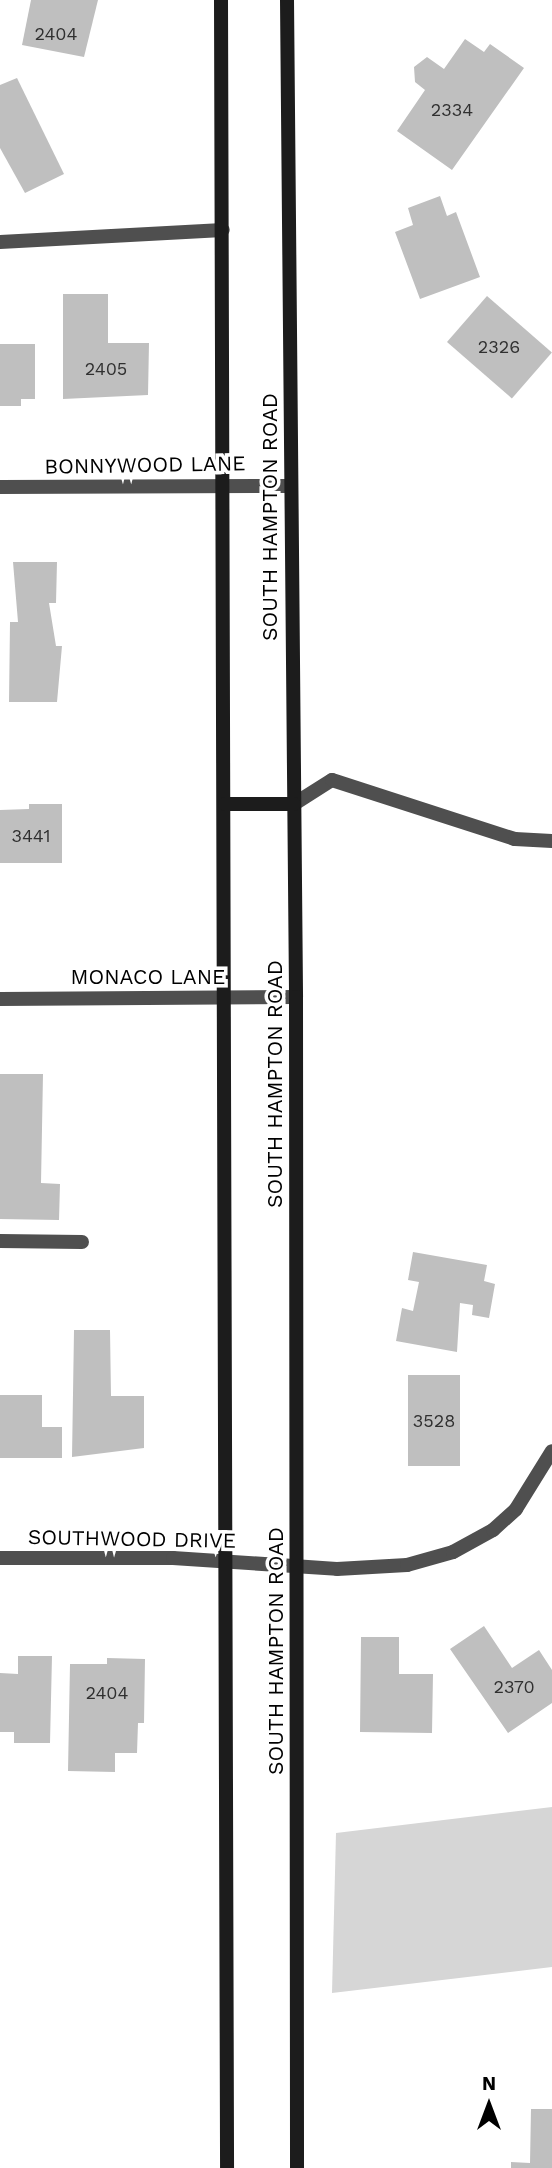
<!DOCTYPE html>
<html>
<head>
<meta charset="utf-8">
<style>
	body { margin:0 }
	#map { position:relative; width:552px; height:2168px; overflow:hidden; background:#fff; font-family:"Work Sans",sans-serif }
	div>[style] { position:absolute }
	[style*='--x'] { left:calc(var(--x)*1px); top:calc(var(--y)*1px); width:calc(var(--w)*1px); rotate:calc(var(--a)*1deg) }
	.green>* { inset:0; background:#d6d6d6 }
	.building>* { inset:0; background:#bfbfbf; transform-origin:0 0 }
	.service>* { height:14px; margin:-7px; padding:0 7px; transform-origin:7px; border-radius:7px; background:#4f4f4f }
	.minor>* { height:14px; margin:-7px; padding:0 7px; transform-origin:7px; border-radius:7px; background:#4f4f4f }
	.secondary>* { height:14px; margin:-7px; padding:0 7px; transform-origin:7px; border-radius:7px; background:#1c1c1c }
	span { translate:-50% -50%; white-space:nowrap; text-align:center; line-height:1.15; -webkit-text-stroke:7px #fff; paint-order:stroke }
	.number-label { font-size:18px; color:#303030 }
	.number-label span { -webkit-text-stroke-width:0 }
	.street-label { font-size:21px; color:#000 }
	.north { position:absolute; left:454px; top:2070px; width:70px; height:70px; -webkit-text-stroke:5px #fff; paint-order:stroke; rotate:0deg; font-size:19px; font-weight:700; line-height:28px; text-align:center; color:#000 }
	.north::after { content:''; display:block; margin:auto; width:24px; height:32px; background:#000; clip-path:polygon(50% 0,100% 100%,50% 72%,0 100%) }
</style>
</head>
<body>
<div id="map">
	<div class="green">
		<i style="clip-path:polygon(552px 1807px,552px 1967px,332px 1993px,336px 1833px)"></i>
	</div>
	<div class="building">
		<i style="clip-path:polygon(31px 0,98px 0,84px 57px,22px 45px)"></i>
		<i style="clip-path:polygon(465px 39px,484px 52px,490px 44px,524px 68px,452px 170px,397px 131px,425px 90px,415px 82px,414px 67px,427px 57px,444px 69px)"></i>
		<i style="clip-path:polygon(17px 78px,64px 174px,25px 193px,0 148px,0 85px)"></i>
		<i style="clip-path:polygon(440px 196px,447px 216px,456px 212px,480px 277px,420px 299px,395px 232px,413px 225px,408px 208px)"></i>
		<i style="clip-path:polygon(63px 294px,108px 294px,108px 343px,149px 343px,148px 395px,63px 399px)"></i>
		<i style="left:487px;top:296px;width:86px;height:61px;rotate:41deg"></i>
		<i style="clip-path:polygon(0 344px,35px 344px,35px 399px,21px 399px,21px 406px,0 406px)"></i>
		<i style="clip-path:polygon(13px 562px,57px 562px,56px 603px,49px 603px,56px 646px,62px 646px,57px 702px,9px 702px,10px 622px,18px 622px)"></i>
		<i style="clip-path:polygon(29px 804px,62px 804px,62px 863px,0 863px,0 810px,29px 809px)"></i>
		<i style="clip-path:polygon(0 1074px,43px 1074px,41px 1183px,60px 1184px,59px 1220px,0 1219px)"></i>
		<i style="clip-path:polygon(413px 1252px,487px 1265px,484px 1281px,495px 1284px,489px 1318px,472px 1315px,473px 1305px,460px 1303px,457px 1352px,396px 1341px,402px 1308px,413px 1311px,419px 1282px,408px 1280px)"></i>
		<i style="clip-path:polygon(74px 1330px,110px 1330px,111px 1396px,144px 1396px,144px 1448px,72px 1457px)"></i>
		<i style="left:408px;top:1375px;width:52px;height:91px"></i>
		<i style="clip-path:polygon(0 1395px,42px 1395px,42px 1427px,62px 1427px,62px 1458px,0 1458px)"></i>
		<i style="clip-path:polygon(484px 1626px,512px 1668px,539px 1650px,552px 1670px,552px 1703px,508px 1733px,450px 1649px)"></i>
		<i style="clip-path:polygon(361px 1637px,399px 1637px,399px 1674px,433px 1674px,432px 1733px,360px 1732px)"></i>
		<i style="clip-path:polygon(18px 1656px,52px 1656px,50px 1743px,14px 1743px,14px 1732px,0 1732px,0 1673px,18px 1674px)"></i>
		<i style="clip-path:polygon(107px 1658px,145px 1659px,144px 1723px,138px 1723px,137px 1753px,115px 1753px,115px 1772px,68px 1771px,70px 1664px,107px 1664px)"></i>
		<i style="clip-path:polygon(531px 2109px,552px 2109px,552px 2168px,511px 2168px,511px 2162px,530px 2163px)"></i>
	</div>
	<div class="service">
		<i style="--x:0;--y:242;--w:223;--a:-3.1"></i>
		<i style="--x:294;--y:804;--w:45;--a:-32.3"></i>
		<i style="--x:332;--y:780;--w:192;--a:17.9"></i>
		<i style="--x:515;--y:839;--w:37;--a:3"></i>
		<i style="--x:0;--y:1241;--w:82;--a:0.7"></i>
	</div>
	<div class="minor">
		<i style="--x:0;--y:487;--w:291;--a:-0.2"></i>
		<i style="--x:0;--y:999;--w:296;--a:-0.4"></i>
		<i style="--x:0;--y:1558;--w:173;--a:0"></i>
		<i style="--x:173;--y:1558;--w:164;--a:3.8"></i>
		<i style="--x:337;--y:1569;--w:70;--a:-3.3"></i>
		<i style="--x:407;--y:1565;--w:48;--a:-15.8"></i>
		<i style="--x:453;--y:1552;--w:46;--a:-28.8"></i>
		<i style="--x:493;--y:1530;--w:31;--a:-42"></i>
		<i style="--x:516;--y:1509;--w:68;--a:-58.2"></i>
	</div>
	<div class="secondary">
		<i style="--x:221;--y:0;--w:2168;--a:89.84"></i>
		<i style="--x:287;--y:0;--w:997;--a:89.48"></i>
		<i style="--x:296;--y:997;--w:1171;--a:89.95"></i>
		<i style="--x:225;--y:804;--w:69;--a:0"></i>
	</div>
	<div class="number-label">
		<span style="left:56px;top:34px">2404</span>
		<span style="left:452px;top:110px">2334</span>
		<span style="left:499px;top:347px">2326</span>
		<span style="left:106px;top:369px">2405</span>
		<span style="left:31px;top:836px">3441</span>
		<span style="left:434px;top:1421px">3528</span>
		<span style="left:514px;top:1687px">2370</span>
		<span style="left:107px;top:1693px">2404</span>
	</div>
	<div class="street-label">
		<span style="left:145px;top:465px;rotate:-1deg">BONNYWOOD LANE</span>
		<span style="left:270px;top:517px;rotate:-90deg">SOUTH HAMPTON ROAD</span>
		<span style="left:148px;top:977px">MONACO LANE</span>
		<span style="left:275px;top:1084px;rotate:-90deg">SOUTH HAMPTON ROAD</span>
		<span style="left:132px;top:1539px;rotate:1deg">SOUTHWOOD DRIVE</span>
		<span style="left:276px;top:1651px;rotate:-90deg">SOUTH HAMPTON ROAD</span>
	</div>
	<div class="north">N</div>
</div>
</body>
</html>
